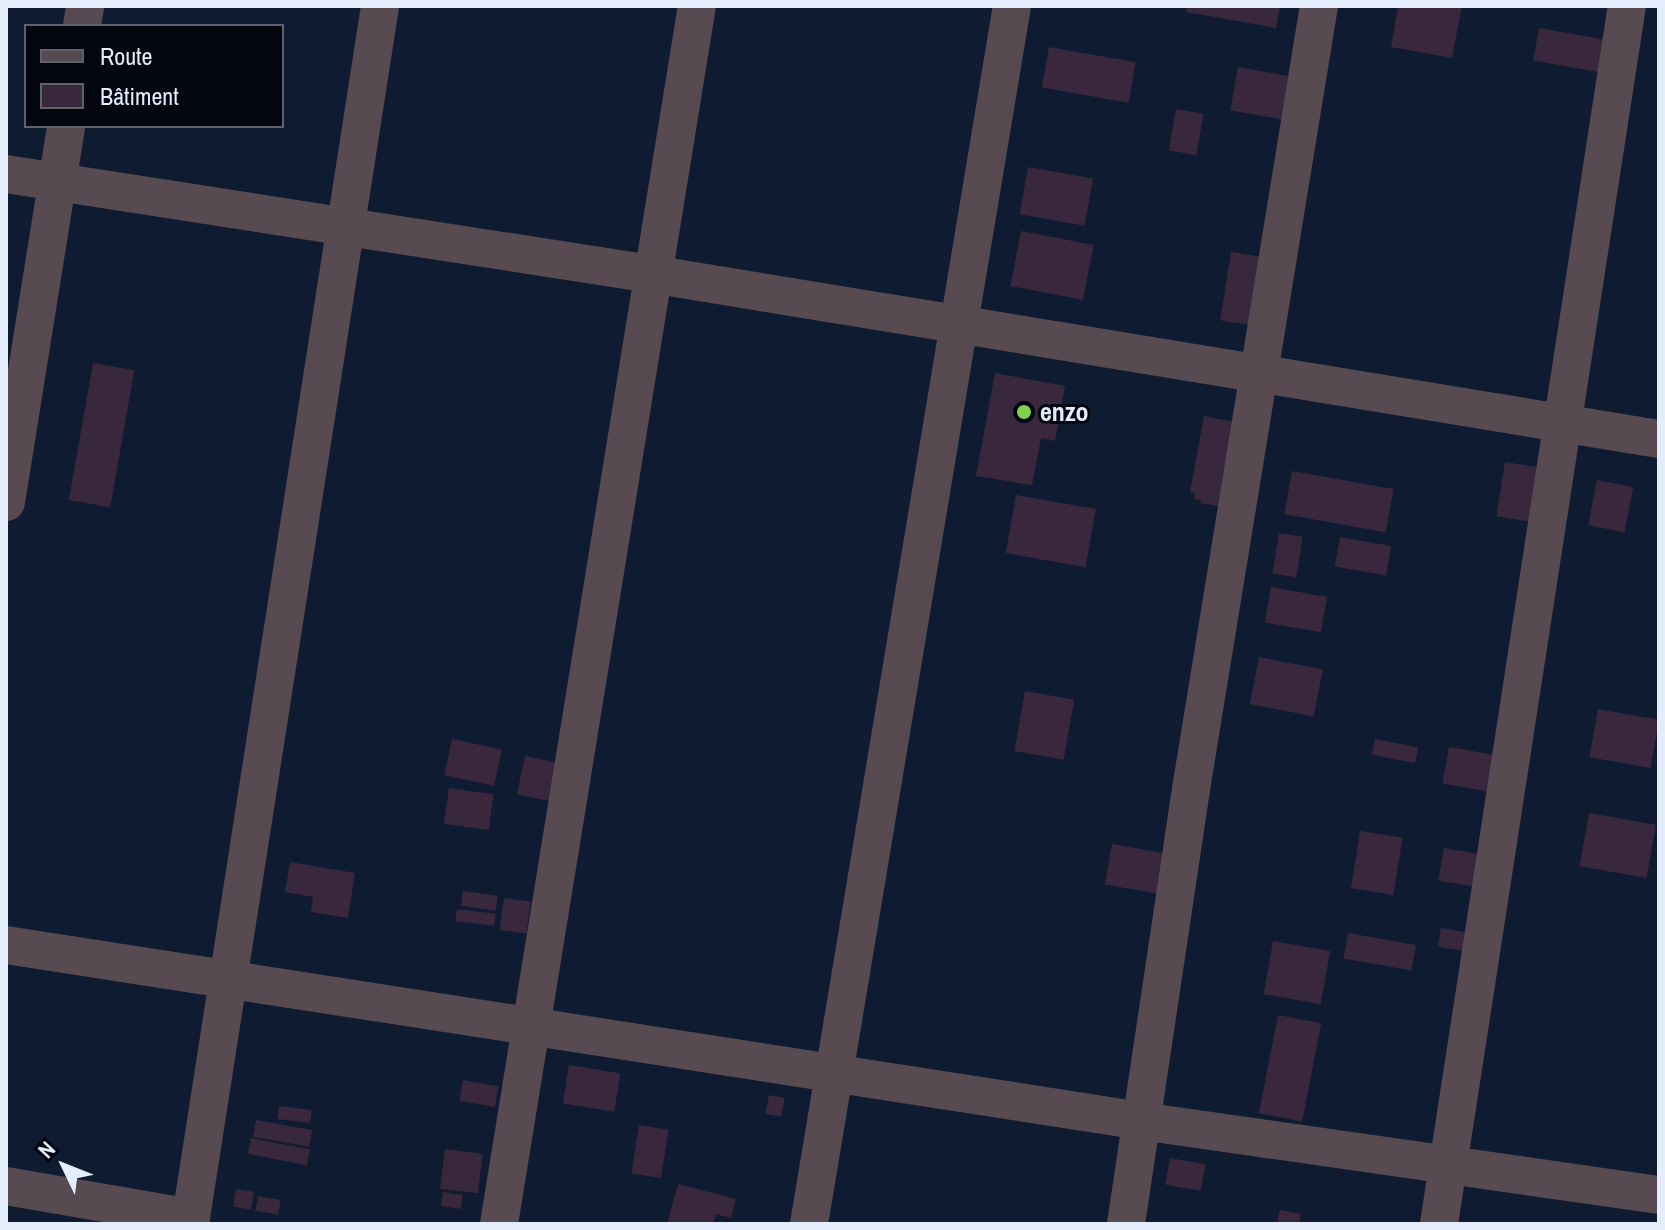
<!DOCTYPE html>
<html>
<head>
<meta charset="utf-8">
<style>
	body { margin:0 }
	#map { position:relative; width:1665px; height:1230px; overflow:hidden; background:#0f1b30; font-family:"Archivo Narrow",sans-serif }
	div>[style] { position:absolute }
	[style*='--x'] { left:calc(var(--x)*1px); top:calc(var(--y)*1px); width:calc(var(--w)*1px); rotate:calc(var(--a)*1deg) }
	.building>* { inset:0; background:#39283d; transform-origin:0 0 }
	.street>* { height:38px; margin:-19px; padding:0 19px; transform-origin:19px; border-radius:19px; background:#574a50 }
	.dots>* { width:22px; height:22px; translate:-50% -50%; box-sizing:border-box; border:4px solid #03060f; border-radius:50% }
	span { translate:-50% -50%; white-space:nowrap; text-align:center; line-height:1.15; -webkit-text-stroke:6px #03060f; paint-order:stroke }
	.poi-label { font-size:26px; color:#e4edfb; font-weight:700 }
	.left { translate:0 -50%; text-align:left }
	.frame { position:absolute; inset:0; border:8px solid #e4edfb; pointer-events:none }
	.legend { position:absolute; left:24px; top:24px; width:260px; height:104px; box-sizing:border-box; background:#03060f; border:2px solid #5d626d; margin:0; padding:10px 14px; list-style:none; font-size:24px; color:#e4edfb }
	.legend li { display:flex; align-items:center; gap:16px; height:40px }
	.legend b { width:40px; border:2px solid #5d626d }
	.north { position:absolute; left:24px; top:1126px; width:80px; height:80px; -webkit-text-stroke:6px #03060f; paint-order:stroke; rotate:313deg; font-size:22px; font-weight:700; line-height:32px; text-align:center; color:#e4edfb }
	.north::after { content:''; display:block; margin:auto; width:28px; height:36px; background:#e4edfb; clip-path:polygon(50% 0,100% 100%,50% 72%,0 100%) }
</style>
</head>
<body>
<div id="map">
	<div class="building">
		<i style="clip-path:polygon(1187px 6px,1280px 6px,1276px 28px,1186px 12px)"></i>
		<i style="clip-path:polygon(1398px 6px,1462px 6px,1452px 58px,1391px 47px)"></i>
		<i style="left:1539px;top:28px;width:73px;height:33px;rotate:10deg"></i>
		<i style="left:1049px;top:47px;width:88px;height:41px;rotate:10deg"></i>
		<i style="left:1238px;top:67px;width:60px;height:44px;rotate:10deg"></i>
		<i style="left:1176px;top:109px;width:28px;height:42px;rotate:10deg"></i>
		<i style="left:1028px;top:167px;width:66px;height:48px;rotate:10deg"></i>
		<i style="left:1021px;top:231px;width:74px;height:56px;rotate:11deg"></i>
		<i style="left:1231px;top:252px;width:50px;height:69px;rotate:9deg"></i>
		<i style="left:93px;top:363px;width:42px;height:139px;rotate:10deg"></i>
		<i style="clip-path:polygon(995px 373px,1065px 386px,1055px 441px,1041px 438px,1032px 485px,976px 476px)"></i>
		<i style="clip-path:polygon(1204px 416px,1241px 423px,1225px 507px,1200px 503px,1201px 500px,1194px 499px,1195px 493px,1190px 492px)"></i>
		<i style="left:1505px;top:462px;width:38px;height:55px;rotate:9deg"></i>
		<i style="left:1292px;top:471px;width:103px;height:44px;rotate:10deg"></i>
		<i style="left:1597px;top:480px;width:37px;height:46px;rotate:11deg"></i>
		<i style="left:1016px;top:495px;width:81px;height:59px;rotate:10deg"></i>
		<i style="left:1279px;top:533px;width:24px;height:41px;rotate:9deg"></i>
		<i style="left:1340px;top:537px;width:52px;height:30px;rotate:10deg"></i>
		<i style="left:1271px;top:587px;width:57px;height:36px;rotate:10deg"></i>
		<i style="left:1259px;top:657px;width:65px;height:48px;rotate:11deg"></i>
		<i style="left:1025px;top:691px;width:50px;height:61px;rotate:10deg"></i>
		<i style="left:1598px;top:709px;width:62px;height:49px;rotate:10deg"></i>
		<i style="left:452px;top:739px;width:51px;height:37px;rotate:12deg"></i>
		<i style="left:1375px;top:739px;width:44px;height:16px;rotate:11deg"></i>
		<i style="left:1449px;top:747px;width:48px;height:37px;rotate:10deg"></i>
		<i style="left:525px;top:756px;width:34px;height:39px;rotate:12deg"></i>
		<i style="left:449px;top:788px;width:45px;height:36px;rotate:8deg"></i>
		<i style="left:1589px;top:813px;width:68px;height:54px;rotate:10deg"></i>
		<i style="left:1360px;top:831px;width:43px;height:58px;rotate:9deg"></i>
		<i style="left:1112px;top:844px;width:71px;height:41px;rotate:10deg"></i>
		<i style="left:1444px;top:848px;width:35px;height:33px;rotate:10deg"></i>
		<i style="clip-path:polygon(290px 862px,355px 873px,348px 918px,311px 912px,313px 897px,285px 892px)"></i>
		<i style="left:463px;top:891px;width:35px;height:15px;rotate:8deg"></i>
		<i style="left:504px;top:898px;width:27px;height:32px;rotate:8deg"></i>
		<i style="left:457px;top:909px;width:39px;height:12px;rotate:7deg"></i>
		<i style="left:1441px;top:928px;width:25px;height:19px;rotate:9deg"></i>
		<i style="left:1348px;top:933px;width:69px;height:26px;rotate:10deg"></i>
		<i style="left:1273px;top:941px;width:58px;height:54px;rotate:10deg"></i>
		<i style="left:1278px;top:1015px;width:44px;height:100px;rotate:11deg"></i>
		<i style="left:569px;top:1065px;width:52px;height:39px;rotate:9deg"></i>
		<i style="left:463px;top:1080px;width:36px;height:21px;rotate:10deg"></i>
		<i style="left:769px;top:1095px;width:16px;height:19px;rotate:11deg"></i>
		<i style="left:279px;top:1106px;width:33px;height:13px;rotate:7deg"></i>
		<i style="left:256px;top:1120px;width:57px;height:17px;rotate:10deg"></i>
		<i style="left:639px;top:1125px;width:30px;height:49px;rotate:9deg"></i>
		<i style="left:251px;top:1138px;width:60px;height:16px;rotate:11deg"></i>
		<i style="left:445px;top:1149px;width:38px;height:40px;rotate:7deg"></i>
		<i style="left:1170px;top:1158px;width:36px;height:27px;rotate:10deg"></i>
		<i style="clip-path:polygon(678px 1184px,736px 1199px,731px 1218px,716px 1214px,713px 1224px,667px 1224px)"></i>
		<i style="left:236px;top:1189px;width:18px;height:18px;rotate:9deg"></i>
		<i style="left:443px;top:1192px;width:20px;height:14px;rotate:9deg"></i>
		<i style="left:258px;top:1196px;width:23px;height:15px;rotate:10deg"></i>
		<i style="clip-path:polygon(1280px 1210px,1301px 1214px,1299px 1224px,1277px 1224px)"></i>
	</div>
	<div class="street">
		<i style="--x:82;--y:26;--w:20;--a:-81"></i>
		<i style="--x:6;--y:174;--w:653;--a:8.81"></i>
		<i style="--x:651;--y:274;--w:1021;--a:9.3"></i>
		<i style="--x:6;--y:502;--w:381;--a:-80.9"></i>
		<i style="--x:6;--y:945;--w:1149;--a:8.81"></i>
		<i style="--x:1141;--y:1121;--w:523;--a:8.13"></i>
		<i style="--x:6;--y:1186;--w:188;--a:9.8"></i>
		<i style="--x:190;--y:1224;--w:1233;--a:-81.13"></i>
		<i style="--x:499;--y:1224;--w:1234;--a:-80.77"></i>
		<i style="--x:809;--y:1224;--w:1235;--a:-80.54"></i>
		<i style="--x:1126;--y:1224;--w:440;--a:-81.5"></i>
		<i style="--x:1191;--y:789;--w:793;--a:-80.72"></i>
		<i style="--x:1439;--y:1224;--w:1232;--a:-81.23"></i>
	</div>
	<div class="dots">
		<i style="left:1024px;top:412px;background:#81d050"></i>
	</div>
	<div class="poi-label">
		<span class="left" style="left:1040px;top:412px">enzo</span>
	</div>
	<div class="frame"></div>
	<ul class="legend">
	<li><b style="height:10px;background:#574a50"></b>Route</li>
	<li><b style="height:22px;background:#39283d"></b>Bâtiment</li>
	</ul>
	<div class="north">N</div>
</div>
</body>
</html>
